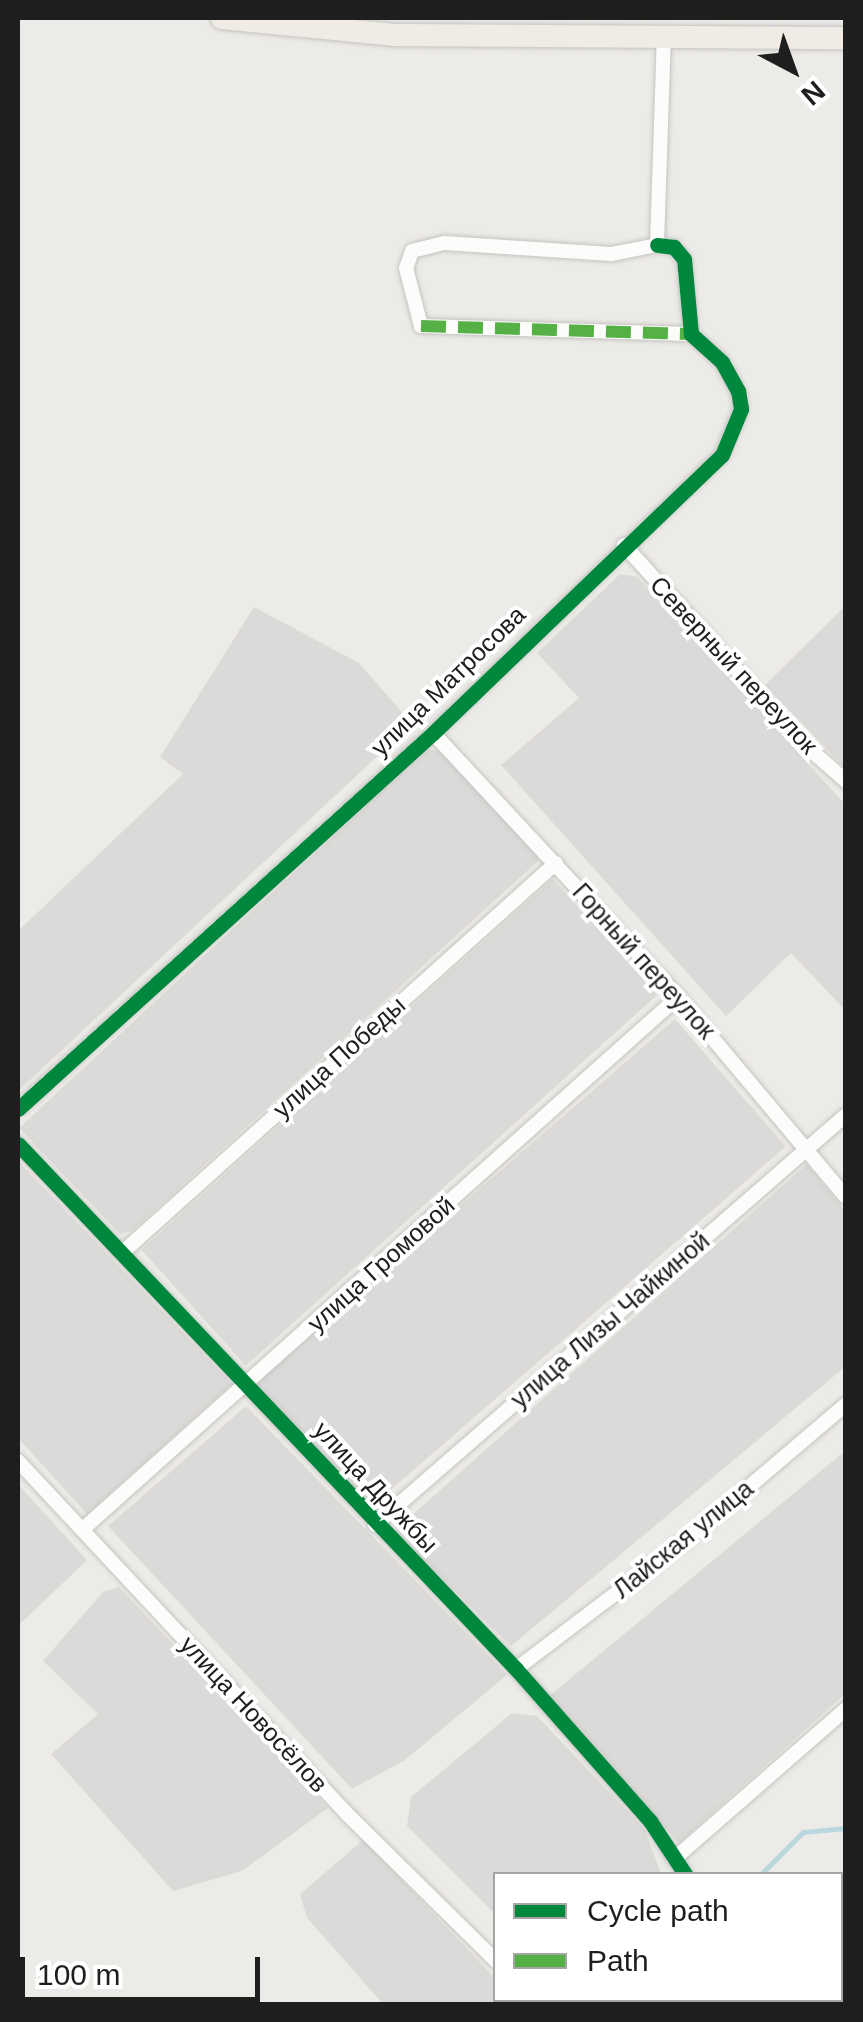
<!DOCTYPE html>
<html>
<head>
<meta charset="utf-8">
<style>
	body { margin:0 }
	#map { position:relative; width:863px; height:2022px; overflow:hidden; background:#edebe7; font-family:Arial,sans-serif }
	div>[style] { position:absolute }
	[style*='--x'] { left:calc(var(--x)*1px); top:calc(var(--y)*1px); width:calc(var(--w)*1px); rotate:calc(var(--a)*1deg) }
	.residential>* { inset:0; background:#dcdad8; transform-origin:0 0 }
	.stream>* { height:5px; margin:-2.5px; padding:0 2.5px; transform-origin:2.5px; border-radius:2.5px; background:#bbd7df }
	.roads { filter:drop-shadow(0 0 2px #c5c4c3) drop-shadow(0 0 2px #c5c4c3) }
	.street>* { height:14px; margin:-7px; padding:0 7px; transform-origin:7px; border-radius:7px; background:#fcfcfb }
	.primary>* { height:22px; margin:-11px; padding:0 11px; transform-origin:11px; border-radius:11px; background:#f0ece5 }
	.quiet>* { height:12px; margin-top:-6px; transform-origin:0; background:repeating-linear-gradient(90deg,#55b145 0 25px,transparent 0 37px) }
	.cycleway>* { height:15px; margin:-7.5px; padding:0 7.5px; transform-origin:7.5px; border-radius:7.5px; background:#00873e }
	span { translate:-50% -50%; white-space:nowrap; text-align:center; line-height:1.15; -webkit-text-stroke:8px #fff; paint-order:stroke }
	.street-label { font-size:25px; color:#1e1e1e }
	.frame { position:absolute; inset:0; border:20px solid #1e1e1e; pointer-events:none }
	.legend { position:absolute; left:493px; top:1872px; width:350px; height:130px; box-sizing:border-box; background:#fff; border:2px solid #a5a5a5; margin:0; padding:12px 18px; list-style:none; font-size:30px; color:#1e1e1e }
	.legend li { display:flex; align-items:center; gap:20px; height:50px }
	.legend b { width:50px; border:2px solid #a5a5a5 }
	.north { position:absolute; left:743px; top:20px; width:100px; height:100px; -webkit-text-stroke:8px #fff; paint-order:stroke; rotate:139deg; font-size:28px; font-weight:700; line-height:40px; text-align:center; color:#1e1e1e }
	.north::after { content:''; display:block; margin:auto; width:35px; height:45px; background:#1e1e1e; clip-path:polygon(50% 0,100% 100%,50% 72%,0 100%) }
	.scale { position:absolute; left:20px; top:1957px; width:240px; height:45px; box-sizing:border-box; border:5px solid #1e1e1e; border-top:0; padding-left:12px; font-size:30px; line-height:35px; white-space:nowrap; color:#1e1e1e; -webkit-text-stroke:8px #fff; paint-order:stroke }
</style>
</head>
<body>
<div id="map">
	<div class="residential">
		<i style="clip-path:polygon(620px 574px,637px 577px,845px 804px,845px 1010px,791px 953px,726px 1016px,501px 765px,579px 698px,537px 653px)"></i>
		<i style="clip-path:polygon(845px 606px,845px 768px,765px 685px)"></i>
		<i style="clip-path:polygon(254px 607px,359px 663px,412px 724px,18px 1091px,18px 931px,183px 774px,160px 757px)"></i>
		<i style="clip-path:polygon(427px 749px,442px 751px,538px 852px,538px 861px,132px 1231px,120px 1234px,19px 1128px)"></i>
		<i style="left:553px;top:879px;width:156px;height:554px;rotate:48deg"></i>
		<i style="left:675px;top:1019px;width:169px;height:556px;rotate:49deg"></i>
		<i style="clip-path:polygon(18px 1161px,232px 1384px,87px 1514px,18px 1438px)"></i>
		<i style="clip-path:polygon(807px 1164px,845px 1211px,845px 1367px,511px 1646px,394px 1531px)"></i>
		<i style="clip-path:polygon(246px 1406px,507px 1675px,405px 1760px,352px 1789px,108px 1526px)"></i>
		<i style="clip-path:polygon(845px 1451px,845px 1694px,679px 1843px,548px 1697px)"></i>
		<i style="clip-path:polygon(18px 1484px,87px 1560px,18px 1626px)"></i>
		<i style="clip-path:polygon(119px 1587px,328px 1808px,242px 1871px,173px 1891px,51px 1754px,98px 1714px,43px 1661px,103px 1592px)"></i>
		<i style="clip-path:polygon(512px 1713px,537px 1716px,645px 1830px,661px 1874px,496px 1874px,495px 1914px,407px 1826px,411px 1797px)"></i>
		<i style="clip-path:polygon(363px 1840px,495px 1978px,496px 2000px,522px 2004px,383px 2004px,307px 1918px,300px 1894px)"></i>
	</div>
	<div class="stream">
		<i style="--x:761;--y:1874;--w:59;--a:-45"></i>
		<i style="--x:803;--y:1832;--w:43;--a:-5.3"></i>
		<i style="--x:663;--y:2004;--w:6;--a:-39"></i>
	</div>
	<div class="roads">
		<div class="street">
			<i style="--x:664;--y:33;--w:212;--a:91.9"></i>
			<i style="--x:657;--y:245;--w:47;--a:168.9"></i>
			<i style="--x:611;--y:254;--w:167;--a:-176.2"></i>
			<i style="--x:444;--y:243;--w:33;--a:166"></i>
			<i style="--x:412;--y:251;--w:18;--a:109"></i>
			<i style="--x:406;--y:268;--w:60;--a:75.5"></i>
			<i style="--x:421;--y:326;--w:270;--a:1.7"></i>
			<i style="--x:624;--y:545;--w:270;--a:47.9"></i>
			<i style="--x:805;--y:745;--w:55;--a:41.3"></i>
			<i style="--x:433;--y:733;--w:360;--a:47.1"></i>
			<i style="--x:678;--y:997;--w:261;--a:50"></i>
			<i style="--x:18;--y:1109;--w:560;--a:-42.18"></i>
			<i style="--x:433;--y:733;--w:401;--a:-43.9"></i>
			<i style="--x:722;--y:455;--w:50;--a:-67.6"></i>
			<i style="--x:741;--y:409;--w:18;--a:-99"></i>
			<i style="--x:738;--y:391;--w:33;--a:-119"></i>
			<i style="--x:722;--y:362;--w:42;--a:-137.9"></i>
			<i style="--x:691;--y:334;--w:75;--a:-95.3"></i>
			<i style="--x:684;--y:259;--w:16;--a:-130"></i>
			<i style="--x:674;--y:247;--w:17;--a:-173"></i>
			<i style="--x:18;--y:1144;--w:724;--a:46.51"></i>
			<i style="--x:516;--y:1669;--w:203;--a:48.6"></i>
			<i style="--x:650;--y:1821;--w:64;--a:56.6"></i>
			<i style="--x:123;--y:1252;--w:582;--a:-41.94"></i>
			<i style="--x:18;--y:1461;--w:484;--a:47"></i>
			<i style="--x:348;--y:1815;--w:208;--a:44.6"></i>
			<i style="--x:375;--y:1525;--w:624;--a:-41.04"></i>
			<i style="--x:83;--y:1529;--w:798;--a:-41.8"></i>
			<i style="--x:516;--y:1669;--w:218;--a:-37.2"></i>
			<i style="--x:690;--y:1537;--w:205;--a:-40.4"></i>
			<i style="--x:674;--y:1859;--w:228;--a:-41.1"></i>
			<i style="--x:772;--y:2000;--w:5;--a:53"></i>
		</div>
		<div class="primary">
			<i style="--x:222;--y:18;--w:175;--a:5.6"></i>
			<i style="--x:396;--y:35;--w:450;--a:0.4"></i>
		</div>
	</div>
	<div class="quiet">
		<i style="--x:421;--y:326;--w:270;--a:1.7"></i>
	</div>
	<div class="cycleway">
		<i style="--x:18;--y:1109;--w:560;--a:-42.18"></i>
		<i style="--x:433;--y:733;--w:401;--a:-43.9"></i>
		<i style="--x:722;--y:455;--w:50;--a:-67.6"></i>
		<i style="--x:741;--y:409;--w:18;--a:-99"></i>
		<i style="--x:738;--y:391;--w:33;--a:-119"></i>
		<i style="--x:722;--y:362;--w:42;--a:-137.9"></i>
		<i style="--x:691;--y:334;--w:75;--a:-95.3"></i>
		<i style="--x:684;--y:259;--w:16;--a:-130"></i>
		<i style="--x:674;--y:247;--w:17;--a:-173"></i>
		<i style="--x:18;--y:1144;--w:724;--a:46.51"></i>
		<i style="--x:516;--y:1669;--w:203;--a:48.6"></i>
		<i style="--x:650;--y:1821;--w:64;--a:56.6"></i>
	</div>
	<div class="street-label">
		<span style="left:734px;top:665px;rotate:47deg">Северный переулок</span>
		<span style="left:448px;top:681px;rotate:-44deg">улица Матросова</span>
		<span style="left:644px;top:961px;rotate:48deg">Горный переулок</span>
		<span style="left:339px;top:1057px;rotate:-42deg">улица Победы</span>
		<span style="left:381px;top:1264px;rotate:-42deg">улица Громовой</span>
		<span style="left:610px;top:1320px;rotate:-41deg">улица Лизы Чайкиной</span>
		<span style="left:376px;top:1487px;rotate:47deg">улица Дружбы</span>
		<span style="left:683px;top:1539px;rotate:-39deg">Лайская улица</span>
		<span style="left:254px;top:1714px;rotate:47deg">улица Новосёлов</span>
	</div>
	<div class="frame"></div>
	<ul class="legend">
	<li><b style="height:12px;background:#00873e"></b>Cycle path</li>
	<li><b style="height:12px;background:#55b145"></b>Path</li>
	</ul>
	<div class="north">N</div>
	<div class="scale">100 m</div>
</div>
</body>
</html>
